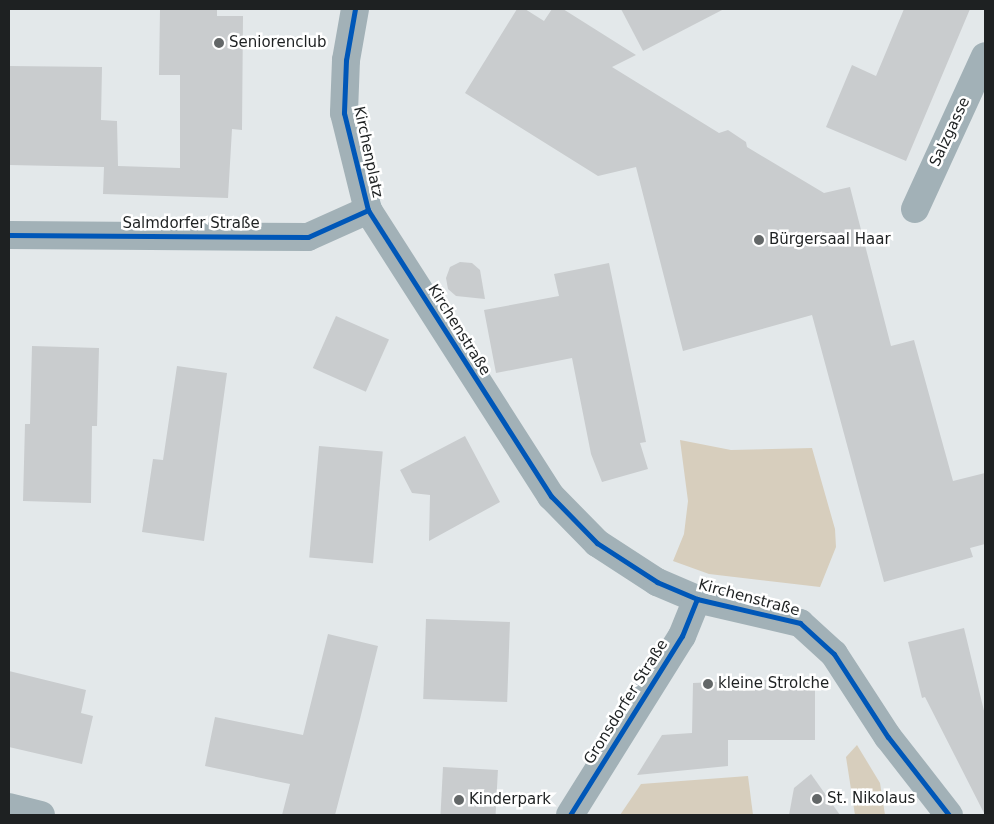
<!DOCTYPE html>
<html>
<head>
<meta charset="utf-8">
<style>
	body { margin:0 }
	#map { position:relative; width:994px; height:824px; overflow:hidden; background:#e3e8ea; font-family:"DejaVu Sans",sans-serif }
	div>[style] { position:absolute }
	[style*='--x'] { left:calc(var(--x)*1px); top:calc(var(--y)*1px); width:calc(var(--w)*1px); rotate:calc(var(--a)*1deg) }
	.green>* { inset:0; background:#d7cebd }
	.building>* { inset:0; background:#c9ccce; transform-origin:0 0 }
	.minor>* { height:28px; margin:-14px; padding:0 14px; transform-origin:14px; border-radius:14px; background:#a2b1b7 }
	.cycleway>* { height:5px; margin:-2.5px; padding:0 2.5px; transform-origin:2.5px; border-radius:2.5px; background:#0057b8 }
	.dots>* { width:14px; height:14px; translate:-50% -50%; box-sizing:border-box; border:2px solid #fff; border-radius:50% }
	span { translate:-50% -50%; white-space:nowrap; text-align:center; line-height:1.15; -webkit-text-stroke:5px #fff; paint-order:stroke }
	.poi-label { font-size:15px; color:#1e2122 }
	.left { translate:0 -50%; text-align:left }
	.street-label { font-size:15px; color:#1e2122 }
	.frame { position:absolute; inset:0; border:10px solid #1e2122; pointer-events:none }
</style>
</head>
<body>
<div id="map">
	<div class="green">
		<i style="clip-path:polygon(680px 440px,731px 450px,812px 448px,835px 529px,836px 547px,820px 587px,709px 574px,673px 561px,684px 534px,688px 501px)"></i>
		<i style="clip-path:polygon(857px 745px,880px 783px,885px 815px,855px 815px,846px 757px)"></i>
		<i style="clip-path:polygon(748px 776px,753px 815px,620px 815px,641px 784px)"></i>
	</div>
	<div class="building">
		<i style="clip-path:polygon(160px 9px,217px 9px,217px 16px,243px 16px,242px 130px,232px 129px,228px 198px,103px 194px,104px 167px,9px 165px,9px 66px,102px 67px,101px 120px,117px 121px,118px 166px,180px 168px,180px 75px,159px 75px)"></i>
		<i style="clip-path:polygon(517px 9px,525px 9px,544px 21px,552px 9px,563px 9px,636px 55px,612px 67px,719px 133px,728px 130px,746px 142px,747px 147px,824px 193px,850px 187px,891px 346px,914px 340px,953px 481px,985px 473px,985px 544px,970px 548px,973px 557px,884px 582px,812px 315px,683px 351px,636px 167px,598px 176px,465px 93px)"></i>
		<i style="clip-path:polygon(621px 9px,724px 9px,643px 51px)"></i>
		<i style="clip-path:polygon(904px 9px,970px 9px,906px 161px,826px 127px,852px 65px,876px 76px)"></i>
		<i style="clip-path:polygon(460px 262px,472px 263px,480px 270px,485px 299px,456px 296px,448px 289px,446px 278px,450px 267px)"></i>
		<i style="clip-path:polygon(609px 263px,646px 442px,640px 443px,648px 469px,602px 482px,591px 454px,572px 358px,496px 373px,484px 310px,559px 296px,554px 274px)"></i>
		<i style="left:336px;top:316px;width:58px;height:57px;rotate:24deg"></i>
		<i style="clip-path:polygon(32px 346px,99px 348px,97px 426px,92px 426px,91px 503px,23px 501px,25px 424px,30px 424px)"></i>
		<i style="clip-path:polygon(177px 366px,227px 373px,204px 541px,142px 532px,153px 459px,163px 460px)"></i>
		<i style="clip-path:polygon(465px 436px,500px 502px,429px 541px,430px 495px,412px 493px,400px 470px)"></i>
		<i style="left:319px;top:446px;width:64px;height:112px;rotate:5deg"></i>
		<i style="left:426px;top:619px;width:84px;height:80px;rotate:2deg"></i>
		<i style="clip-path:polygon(964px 628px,985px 715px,985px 815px,925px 697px,922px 698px,908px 642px)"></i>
		<i style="clip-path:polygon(328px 634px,378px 646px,360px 719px,335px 815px,282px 815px,290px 784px,205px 766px,215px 717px,303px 735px)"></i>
		<i style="clip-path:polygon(9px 671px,86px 690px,81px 713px,93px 716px,82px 764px,9px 747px)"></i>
		<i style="clip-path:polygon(758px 680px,815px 681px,815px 740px,728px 740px,728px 766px,637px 775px,662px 735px,692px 733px,693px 683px)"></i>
		<i style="left:443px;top:767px;width:55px;height:48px;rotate:3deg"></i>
		<i style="clip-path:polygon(811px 774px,840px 815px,789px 815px,794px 788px)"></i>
	</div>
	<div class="minor">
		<i style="--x:355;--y:9;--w:52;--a:100"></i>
		<i style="--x:346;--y:60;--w:53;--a:92.2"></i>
		<i style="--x:344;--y:113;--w:100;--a:76.1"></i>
		<i style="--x:368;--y:210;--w:340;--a:57.4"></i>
		<i style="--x:551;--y:496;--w:66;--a:45.6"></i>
		<i style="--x:597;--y:543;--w:72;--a:33"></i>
		<i style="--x:657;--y:582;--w:43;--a:23"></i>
		<i style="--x:697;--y:599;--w:106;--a:13.1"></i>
		<i style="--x:800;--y:623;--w:46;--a:42.4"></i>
		<i style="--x:834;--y:654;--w:99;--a:57"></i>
		<i style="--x:888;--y:737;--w:99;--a:52"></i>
		<i style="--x:915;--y:209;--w:168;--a:-65.4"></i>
		<i style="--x:9;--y:235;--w:299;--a:0.4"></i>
		<i style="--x:308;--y:237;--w:66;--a:-24.2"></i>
		<i style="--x:9;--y:807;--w:33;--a:14"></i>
		<i style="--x:570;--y:815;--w:211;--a:-58"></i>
		<i style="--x:682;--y:636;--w:40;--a:-68"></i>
	</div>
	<div class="cycleway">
		<i style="--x:355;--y:9;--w:52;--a:100"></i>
		<i style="--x:346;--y:60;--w:53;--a:92.2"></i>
		<i style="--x:344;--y:113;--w:100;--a:76.1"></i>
		<i style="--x:368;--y:210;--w:340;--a:57.4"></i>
		<i style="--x:551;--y:496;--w:66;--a:45.6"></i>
		<i style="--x:597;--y:543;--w:72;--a:33"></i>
		<i style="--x:657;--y:582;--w:43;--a:23"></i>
		<i style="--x:697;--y:599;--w:106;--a:13.1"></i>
		<i style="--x:800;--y:623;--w:46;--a:42.4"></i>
		<i style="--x:834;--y:654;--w:99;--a:57"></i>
		<i style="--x:888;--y:737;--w:99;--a:52"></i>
		<i style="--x:9;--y:235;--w:299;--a:0.4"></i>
		<i style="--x:308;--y:237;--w:66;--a:-24.2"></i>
		<i style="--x:570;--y:815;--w:211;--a:-58"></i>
		<i style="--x:682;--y:636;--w:40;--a:-68"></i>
	</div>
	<div class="dots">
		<i style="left:219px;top:43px;background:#636768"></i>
		<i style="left:759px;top:240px;background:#636768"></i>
		<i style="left:708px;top:684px;background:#636768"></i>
		<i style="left:817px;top:799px;background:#636768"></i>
		<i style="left:459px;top:800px;background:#636768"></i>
	</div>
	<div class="poi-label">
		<span class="left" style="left:229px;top:43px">Seniorenclub</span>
		<span class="left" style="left:769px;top:240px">Bürgersaal Haar</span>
		<span class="left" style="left:718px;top:684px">kleine Strolche</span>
		<span class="left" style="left:827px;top:799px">St. Nikolaus</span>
		<span class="left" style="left:469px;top:800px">Kinderpark</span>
	</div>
	<div class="street-label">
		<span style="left:950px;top:132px;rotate:-65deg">Salzgasse</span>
		<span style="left:368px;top:152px;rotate:78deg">Kirchenplatz</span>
		<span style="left:191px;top:224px">Salmdorfer Straße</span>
		<span style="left:459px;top:330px;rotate:58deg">Kirchenstraße</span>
		<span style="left:749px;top:598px;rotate:15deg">Kirchenstraße</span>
		<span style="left:626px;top:702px;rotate:-58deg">Gronsdorfer Straße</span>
	</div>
	<div class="frame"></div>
</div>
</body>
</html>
